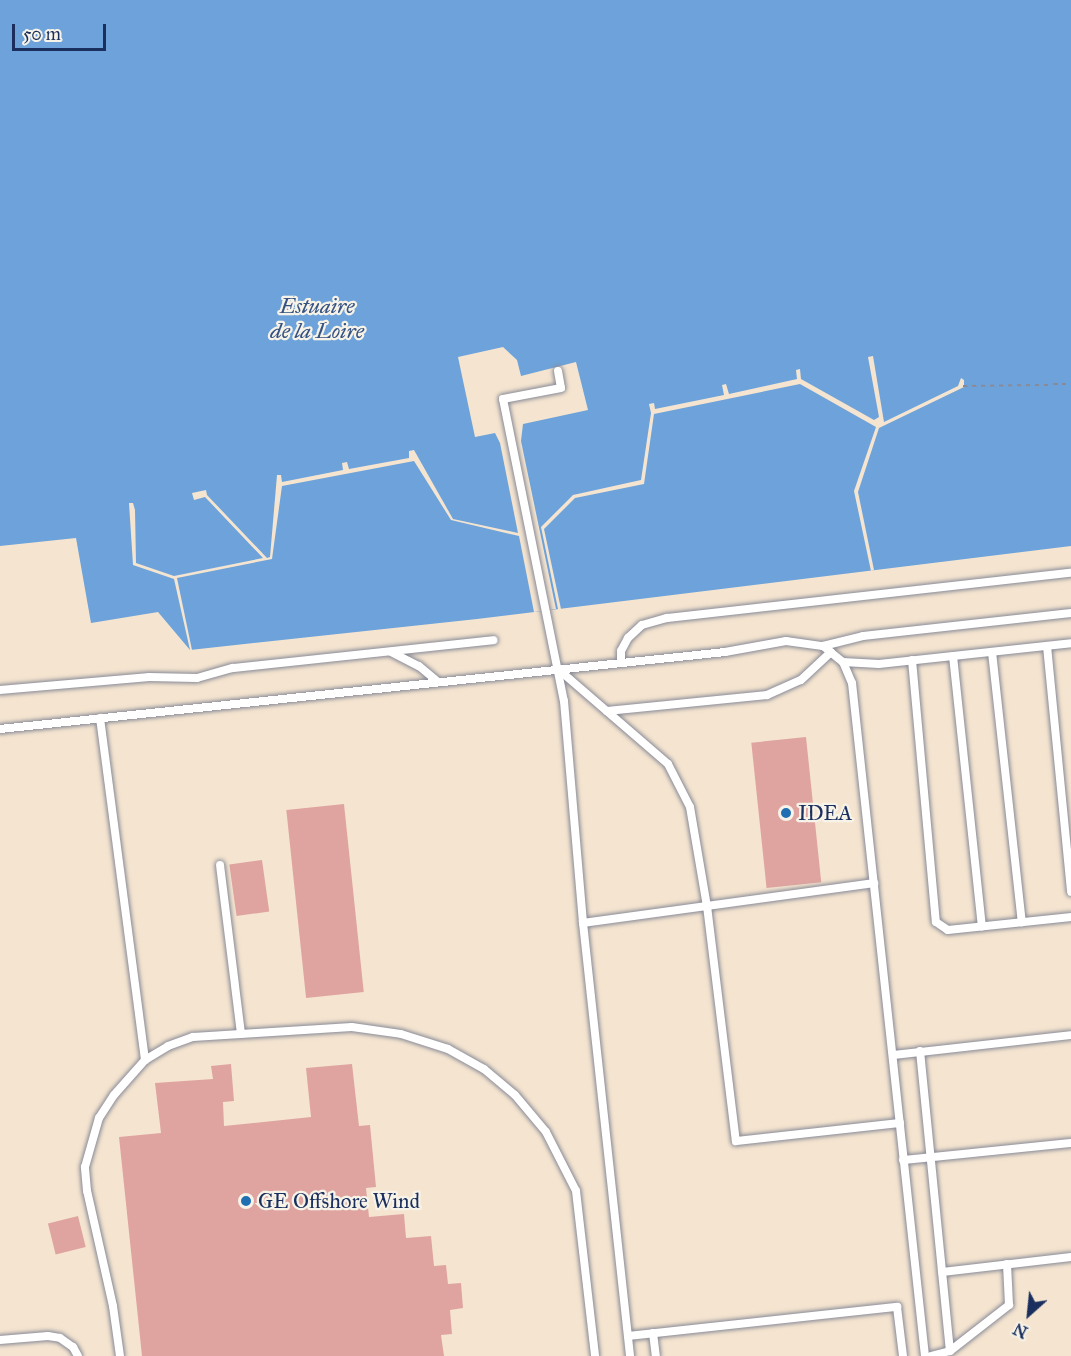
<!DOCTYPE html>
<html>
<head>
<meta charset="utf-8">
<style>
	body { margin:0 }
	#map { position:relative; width:1071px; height:1356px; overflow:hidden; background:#f5e5d0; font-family:"IM FELL Great Primer",serif }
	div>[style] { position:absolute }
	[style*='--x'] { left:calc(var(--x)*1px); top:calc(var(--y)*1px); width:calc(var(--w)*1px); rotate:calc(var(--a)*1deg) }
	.water>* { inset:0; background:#6da3da }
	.pier>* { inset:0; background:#f5e5d0 }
	.building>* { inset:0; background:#dfa4a0; transform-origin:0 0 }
	.path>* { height:2px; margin-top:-1px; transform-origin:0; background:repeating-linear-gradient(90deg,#888a97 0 4.5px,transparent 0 9px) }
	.roads { filter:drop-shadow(0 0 2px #888a97) drop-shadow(0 0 2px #888a97) }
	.lane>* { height:8px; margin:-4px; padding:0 4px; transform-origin:4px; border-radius:4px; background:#fff }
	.dots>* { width:16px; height:16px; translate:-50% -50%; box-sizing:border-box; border:3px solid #f7f3e8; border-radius:50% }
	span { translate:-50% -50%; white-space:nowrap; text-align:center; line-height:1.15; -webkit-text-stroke:4.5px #f7f3e8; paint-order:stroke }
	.poi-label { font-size:21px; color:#1b2f5e }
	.left { translate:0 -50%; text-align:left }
	.water-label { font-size:22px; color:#345283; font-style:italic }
	.north { position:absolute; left:999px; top:1284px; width:60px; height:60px; -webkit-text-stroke:4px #f7f3e8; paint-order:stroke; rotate:207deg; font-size:16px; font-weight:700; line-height:24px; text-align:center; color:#1b2f5e }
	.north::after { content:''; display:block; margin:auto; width:21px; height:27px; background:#1b2f5e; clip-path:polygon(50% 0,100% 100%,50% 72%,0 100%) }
	.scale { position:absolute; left:12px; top:24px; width:94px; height:27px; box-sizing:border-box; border:3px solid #1b2f5e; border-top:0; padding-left:8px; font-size:18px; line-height:21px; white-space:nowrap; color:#1b2f5e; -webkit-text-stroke:4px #f7f3e8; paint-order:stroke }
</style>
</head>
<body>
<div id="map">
	<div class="water">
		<div style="clip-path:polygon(0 0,1071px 0,1071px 546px,477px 619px,190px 650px,158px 612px,91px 623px,76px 538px,0 546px)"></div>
	</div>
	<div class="pier">
		<div style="clip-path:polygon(503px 347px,517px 360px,521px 376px,576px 362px,588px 410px,523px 424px,521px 441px,556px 609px,534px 612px,519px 536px,451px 520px,414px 461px,282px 486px,272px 559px,177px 578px,192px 650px,190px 650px,174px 579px,133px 565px,129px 503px,133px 503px,135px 510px,136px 563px,174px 576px,263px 558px,205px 497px,194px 500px,192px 493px,206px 490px,207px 495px,267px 558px,270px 557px,277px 475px,281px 475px,282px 482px,343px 470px,342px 463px,347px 462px,349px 469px,409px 458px,409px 451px,414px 450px,453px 519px,518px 533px,500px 443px,495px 433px,475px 437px,458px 357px)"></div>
		<div style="clip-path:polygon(873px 356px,884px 422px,958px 386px,961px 378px,964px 380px,964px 387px,879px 428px,858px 492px,874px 570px,871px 571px,854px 491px,876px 427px,800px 384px,654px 414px,644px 484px,575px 498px,544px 529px,561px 609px,558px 609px,541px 527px,573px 495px,641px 480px,651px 413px,649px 404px,654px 403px,655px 409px,724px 395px,722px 385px,726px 384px,729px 394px,797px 379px,796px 370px,800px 369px,801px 379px,874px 420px,879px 417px,868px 357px)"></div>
	</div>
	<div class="building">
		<div style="left:806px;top:737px;width:146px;height:55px;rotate:84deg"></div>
		<div style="left:344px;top:804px;width:189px;height:58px;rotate:84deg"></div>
		<div style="left:262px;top:860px;width:52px;height:33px;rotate:82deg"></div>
		<div style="clip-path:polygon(231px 1064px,234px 1101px,223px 1102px,224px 1126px,311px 1117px,306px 1068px,352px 1064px,359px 1126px,370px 1125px,376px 1187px,366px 1188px,369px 1217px,404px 1214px,406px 1238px,431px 1236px,434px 1266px,446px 1265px,448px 1284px,461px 1283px,463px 1308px,450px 1310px,452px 1334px,441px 1335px,444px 1356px,142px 1356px,119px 1137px,161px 1133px,155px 1083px,213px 1079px,211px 1066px)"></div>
		<div style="left:78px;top:1216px;width:32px;height:31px;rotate:76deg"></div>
	</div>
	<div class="path">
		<div style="--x:1053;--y:384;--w:18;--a:0"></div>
		<div style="--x:963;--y:386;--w:85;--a:-0.7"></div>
	</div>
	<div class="roads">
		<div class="lane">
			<div style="--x:558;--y:371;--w:17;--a:80"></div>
			<div style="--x:561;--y:388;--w:59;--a:169.3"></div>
			<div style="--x:503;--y:399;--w:308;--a:78.6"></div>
			<div style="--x:564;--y:701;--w:223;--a:85.1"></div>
			<div style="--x:583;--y:923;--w:436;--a:83.8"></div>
			<div style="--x:823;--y:646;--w:41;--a:-14"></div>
			<div style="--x:863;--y:636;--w:209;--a:-6.3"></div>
			<div style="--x:1047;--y:646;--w:247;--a:84.4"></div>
			<div style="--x:391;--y:652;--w:31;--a:27"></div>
			<div style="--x:419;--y:666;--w:23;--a:40"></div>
			<div style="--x:992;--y:652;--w:272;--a:83.7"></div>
			<div style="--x:953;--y:656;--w:272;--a:83.9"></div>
			<div style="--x:912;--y:660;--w:263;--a:84.8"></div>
			<div style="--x:936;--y:922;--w:14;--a:34"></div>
			<div style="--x:948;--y:930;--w:124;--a:-6"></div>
			<div style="--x:621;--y:662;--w:11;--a:-90"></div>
			<div style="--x:621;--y:651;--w:15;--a:-62"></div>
			<div style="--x:628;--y:638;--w:19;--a:-43"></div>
			<div style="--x:642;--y:625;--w:26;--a:-16"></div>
			<div style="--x:667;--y:618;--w:406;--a:-6.4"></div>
			<div style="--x:843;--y:662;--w:36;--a:3"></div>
			<div style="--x:879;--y:664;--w:193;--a:-6.2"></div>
			<div style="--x:558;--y:669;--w:145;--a:40.8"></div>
			<div style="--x:668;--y:764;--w:48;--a:62.9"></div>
			<div style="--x:690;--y:807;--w:100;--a:80.3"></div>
			<div style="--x:707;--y:906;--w:237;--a:83"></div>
			<div style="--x:736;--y:1141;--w:165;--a:-6.3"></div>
			<div style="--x:0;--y:690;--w:150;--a:-5"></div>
			<div style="--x:149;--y:677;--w:48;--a:1.2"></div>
			<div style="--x:197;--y:678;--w:37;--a:-16"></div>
			<div style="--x:233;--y:668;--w:262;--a:-6.1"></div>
			<div style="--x:607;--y:711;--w:161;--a:-5.7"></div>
			<div style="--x:767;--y:695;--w:37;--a:-24"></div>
			<div style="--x:801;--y:680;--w:41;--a:-43"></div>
			<div style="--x:100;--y:718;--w:345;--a:82.5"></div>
			<div style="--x:0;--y:729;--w:729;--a:-6.06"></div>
			<div style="--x:725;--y:652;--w:62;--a:-10.2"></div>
			<div style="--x:786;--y:641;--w:37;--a:8"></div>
			<div style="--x:823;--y:646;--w:26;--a:39"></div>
			<div style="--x:843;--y:662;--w:23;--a:67"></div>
			<div style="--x:852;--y:683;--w:677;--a:83.81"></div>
			<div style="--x:220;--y:865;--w:170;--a:82.9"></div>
			<div style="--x:583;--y:923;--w:294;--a:-7.8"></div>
			<div style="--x:920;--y:1051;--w:301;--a:84.3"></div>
			<div style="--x:950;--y:1351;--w:20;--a:165"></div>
			<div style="--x:893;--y:1055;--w:179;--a:-6.4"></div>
			<div style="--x:903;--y:1160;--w:169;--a:-5.8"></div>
			<div style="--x:942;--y:1272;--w:130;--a:-6.6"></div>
			<div style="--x:653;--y:1333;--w:23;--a:83"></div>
			<div style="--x:628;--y:1336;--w:271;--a:-6.2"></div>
			<div style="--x:897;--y:1307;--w:49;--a:83"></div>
			<div style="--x:0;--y:1340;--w:48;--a:-4.8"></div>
			<div style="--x:48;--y:1336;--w:12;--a:9"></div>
			<div style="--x:60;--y:1338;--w:16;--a:35"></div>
			<div style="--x:73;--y:1347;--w:10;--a:61"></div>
			<div style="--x:950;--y:1351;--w:75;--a:-37.9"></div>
			<div style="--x:1009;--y:1305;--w:41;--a:-92.8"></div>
			<div style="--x:120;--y:1356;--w:50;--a:-98"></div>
			<div style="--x:113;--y:1306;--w:118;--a:-102.7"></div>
			<div style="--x:87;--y:1191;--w:24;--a:-95"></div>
			<div style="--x:85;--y:1167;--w:51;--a:-74.1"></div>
			<div style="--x:99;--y:1118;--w:27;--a:-57"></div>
			<div style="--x:114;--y:1095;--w:47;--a:-48.5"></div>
			<div style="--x:145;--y:1060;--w:27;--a:-31"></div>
			<div style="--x:168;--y:1046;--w:27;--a:-20"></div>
			<div style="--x:193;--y:1037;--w:159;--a:-3.6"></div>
			<div style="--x:352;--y:1027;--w:49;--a:8.1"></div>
			<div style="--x:401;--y:1034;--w:49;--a:17.7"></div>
			<div style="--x:448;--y:1049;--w:41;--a:29.1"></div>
			<div style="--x:484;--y:1069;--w:40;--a:40"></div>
			<div style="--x:515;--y:1095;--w:48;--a:50"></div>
			<div style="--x:546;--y:1132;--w:66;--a:63"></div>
			<div style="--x:576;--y:1191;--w:166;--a:83.4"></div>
		</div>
	</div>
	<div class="dots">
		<div style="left:786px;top:813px;background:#1f6fb2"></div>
		<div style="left:246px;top:1201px;background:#1f6fb2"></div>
	</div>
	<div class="poi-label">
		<span class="left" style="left:798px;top:813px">IDEA</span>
		<span class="left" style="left:258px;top:1201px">GE Offshore Wind</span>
	</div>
	<div class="water-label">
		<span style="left:317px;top:318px">Estuaire<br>de la Loire</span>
	</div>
	<div class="north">N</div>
	<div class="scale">50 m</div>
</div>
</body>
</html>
